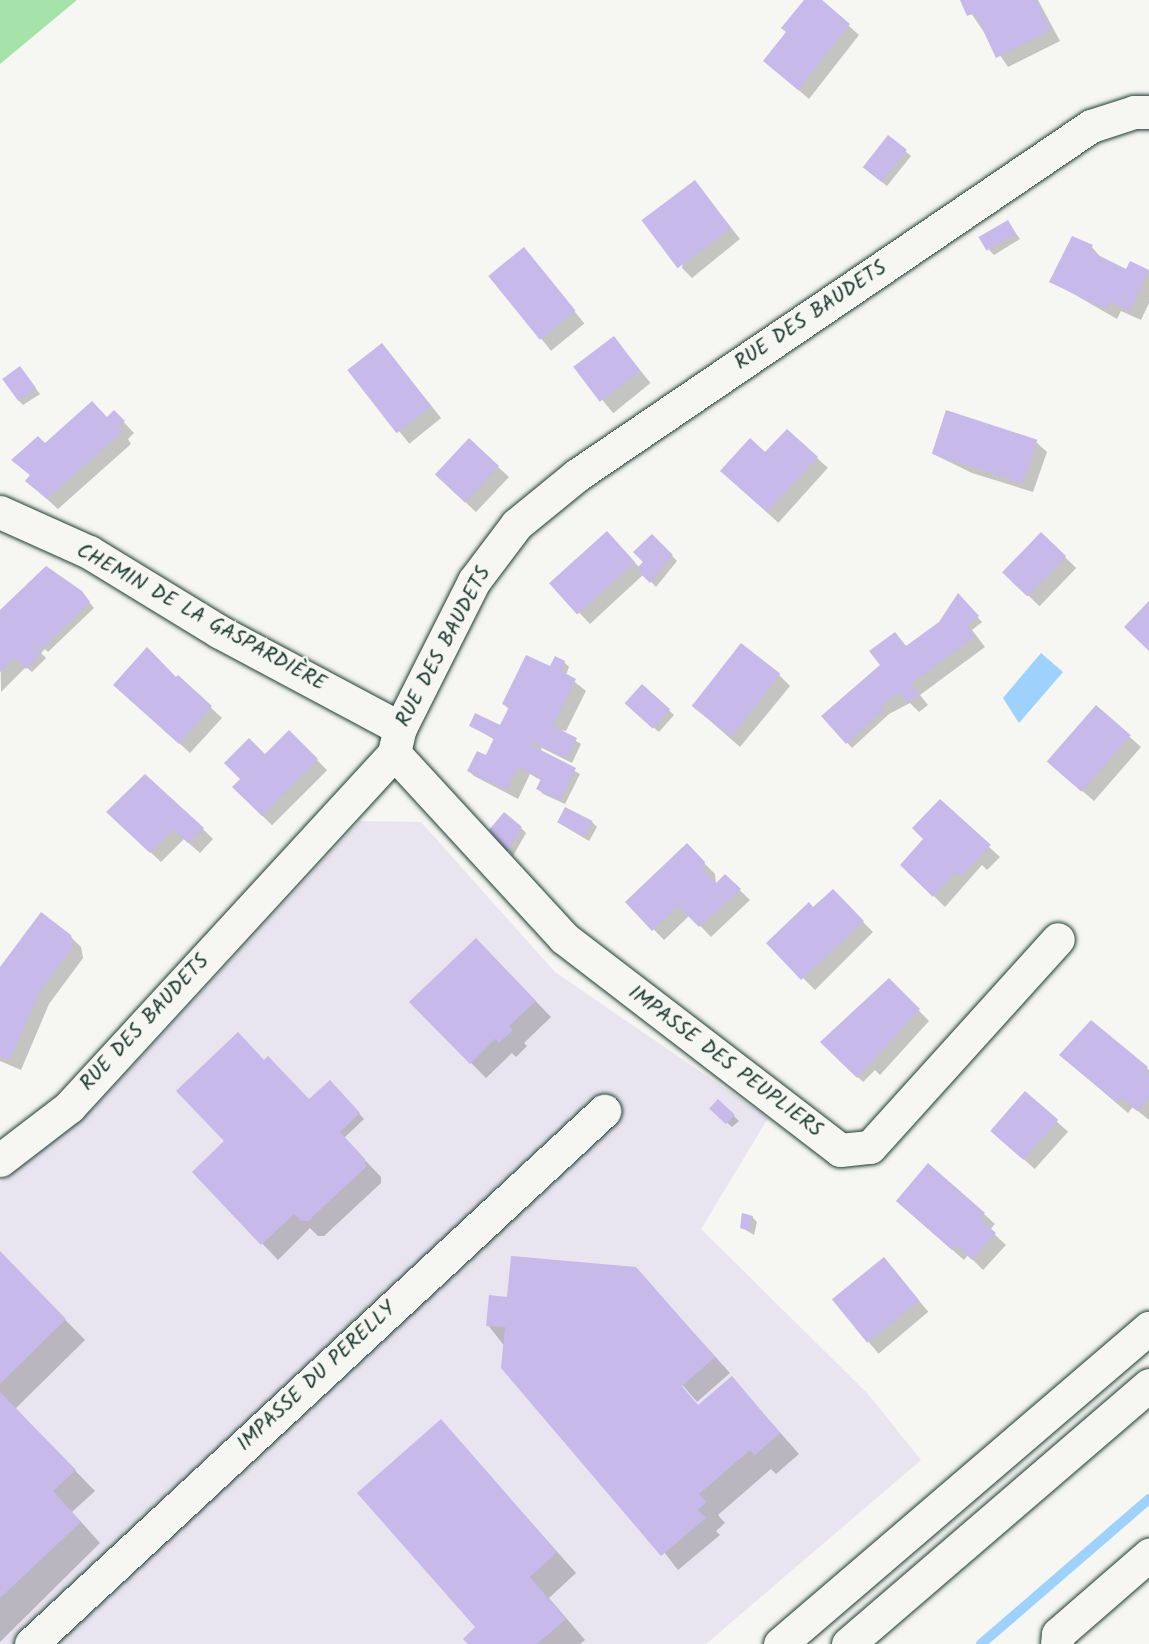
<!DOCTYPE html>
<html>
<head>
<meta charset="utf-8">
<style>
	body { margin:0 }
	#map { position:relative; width:1149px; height:1644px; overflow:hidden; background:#f6f6f2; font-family:Kalam,sans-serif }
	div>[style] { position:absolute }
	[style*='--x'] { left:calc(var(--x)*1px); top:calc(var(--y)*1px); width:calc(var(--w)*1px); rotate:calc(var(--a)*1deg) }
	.built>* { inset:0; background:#e8e4f0 }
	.green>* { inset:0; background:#a5e3aa }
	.water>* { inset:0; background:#9ed2fc }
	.shadow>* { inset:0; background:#0003; transform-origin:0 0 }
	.stream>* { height:10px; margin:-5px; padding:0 5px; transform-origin:5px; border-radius:5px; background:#9ed2fc }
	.building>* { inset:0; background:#c7b9ea; transform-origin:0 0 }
	.roads { filter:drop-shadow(0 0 2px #1f3d34) drop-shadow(0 0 2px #1f3d34) }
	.street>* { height:33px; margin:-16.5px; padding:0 16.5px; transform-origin:16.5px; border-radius:16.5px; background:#f6f6f2 }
	.primary>* { height:33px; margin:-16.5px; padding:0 16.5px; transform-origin:16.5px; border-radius:16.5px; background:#f6f6f2 }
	span { translate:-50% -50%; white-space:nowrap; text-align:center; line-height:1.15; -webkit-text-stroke:4.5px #f6f6f2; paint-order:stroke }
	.street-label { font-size:21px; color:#1f3d34 }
</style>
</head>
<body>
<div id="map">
	<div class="built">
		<div style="clip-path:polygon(360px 821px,421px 822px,555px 972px,768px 1118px,701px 1229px,868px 1394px,921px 1460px,706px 1644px,0 1644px,0 1183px,94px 1108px)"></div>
	</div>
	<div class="green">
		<div style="clip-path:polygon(0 0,77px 0,0 64px)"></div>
	</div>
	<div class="water">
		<div style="clip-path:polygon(1041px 653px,1063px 672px,1019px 723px,1003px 698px)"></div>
	</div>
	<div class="shadow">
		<div style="clip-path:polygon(806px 0,820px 0,859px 35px,809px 99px,765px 61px,788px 32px)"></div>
		<div style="clip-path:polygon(962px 0,1038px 0,1060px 41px,1008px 67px)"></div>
		<div style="clip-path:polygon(889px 137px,911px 156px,887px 186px,869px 172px)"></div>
		<div style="clip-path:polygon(695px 182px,740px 239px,692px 278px,682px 268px)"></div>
		<div style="clip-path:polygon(1008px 222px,1020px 239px,994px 255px,989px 250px)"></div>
		<div style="clip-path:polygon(1073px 238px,1092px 247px,1102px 259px,1126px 271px,1131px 263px,1149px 271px,1149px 303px,1141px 320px,1121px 311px,1117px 319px,1051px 281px)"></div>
		<div style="left:524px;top:249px;width:96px;height:43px;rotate:51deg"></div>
		<div style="left:614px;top:338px;width:58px;height:48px;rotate:51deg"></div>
		<div style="left:382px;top:345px;width:94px;height:41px;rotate:51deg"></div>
		<div style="clip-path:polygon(24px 373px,40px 394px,23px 405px,18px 400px)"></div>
		<div style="clip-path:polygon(114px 412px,134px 433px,128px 439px,131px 444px,58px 509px,27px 481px,31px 476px,13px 460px,108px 419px)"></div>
		<div style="left:787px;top:431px;width:55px;height:74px;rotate:42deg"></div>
		<div style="clip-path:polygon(1036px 442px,1047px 452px,1033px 492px,972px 473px,933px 454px)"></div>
		<div style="clip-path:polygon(498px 467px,509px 477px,476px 512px,447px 485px)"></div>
		<div style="left:1041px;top:534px;width:49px;height:53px;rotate:44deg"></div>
		<div style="clip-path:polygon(652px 536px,677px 561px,656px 587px,644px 574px,590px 624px,552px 584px,617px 544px,640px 568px,646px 562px)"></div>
		<div style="clip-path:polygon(81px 592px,94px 608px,48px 652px,45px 649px,41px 653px,46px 658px,32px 672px,26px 667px,1px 692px,0 612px)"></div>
		<div style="clip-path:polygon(958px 596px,982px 622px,972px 630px,985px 647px,920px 695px,928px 705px,919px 712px,910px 703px,889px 714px,852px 748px,823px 716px,882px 665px,895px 634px,907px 647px,939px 624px)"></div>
		<div style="clip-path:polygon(564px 662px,569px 667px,566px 675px,586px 691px,566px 731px,558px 730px,581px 744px,572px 763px,542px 748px,540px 752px,580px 774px,565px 804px,543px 794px,538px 789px,542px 781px,530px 774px,518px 799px,474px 776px,469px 771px,486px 757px,495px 740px,471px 726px,500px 728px,509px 709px,503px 704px,557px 671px)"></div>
		<div style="clip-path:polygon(779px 675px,790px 686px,740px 747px,692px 705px)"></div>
		<div style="clip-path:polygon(178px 677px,222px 718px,190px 753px,126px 695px)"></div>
		<div style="clip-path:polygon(642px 686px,674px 715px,659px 732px,632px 709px)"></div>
		<div style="clip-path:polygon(1096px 707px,1141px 747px,1094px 801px,1057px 769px)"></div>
		<div style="left:289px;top:732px;width:54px;height:78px;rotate:45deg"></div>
		<div style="clip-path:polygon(118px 822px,203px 829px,213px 839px,200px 853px,184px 839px,161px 862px)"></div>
		<div style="clip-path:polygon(557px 822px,592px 822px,597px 827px,589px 841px)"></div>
		<div style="clip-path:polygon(521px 828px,526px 833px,513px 856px,491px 830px)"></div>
		<div style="clip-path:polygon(686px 845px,715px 874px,716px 885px,725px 876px,750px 900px,711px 937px,690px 915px,664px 940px,627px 902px)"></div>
		<div style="clip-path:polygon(989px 847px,1000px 857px,987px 870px,982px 865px,945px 907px,902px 865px)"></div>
		<div style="left:832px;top:891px;width:58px;height:82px;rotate:45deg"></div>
		<div style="clip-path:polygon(70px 936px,81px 947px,83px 958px,49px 1004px,21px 1070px,0 1061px,0 970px)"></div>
		<div style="clip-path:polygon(492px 956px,551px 1017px,524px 1043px,527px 1046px,516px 1057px,512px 1053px,486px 1078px,411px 1002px)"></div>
		<div style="clip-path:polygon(889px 980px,929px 1021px,880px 1075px,875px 1070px,863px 1082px,822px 1042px)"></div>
		<div style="clip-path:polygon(1091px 1022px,1149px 1070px,1149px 1120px,1133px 1107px,1128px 1113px,1072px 1065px)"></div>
		<div style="clip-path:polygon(264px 1061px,309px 1101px,330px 1082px,364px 1119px,344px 1138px,381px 1177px,381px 1183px,324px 1236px,318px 1236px,310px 1228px,278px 1260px,194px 1172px,226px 1141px)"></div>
		<div style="left:1025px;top:1093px;width:58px;height:50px;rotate:42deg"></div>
		<div style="clip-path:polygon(718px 1101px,739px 1121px,732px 1127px,712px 1109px)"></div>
		<div style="clip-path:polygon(909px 1212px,984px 1214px,995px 1224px,990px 1230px,1006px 1245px,983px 1270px,968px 1255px,964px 1260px)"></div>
		<div style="clip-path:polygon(752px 1217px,757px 1222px,754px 1235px,741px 1227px)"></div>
		<div style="clip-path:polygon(0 1253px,85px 1340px,15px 1409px,95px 1491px,72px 1512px,100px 1543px,0 1642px)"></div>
		<div style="left:884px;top:1259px;width:69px;height:65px;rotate:50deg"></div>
		<div style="clip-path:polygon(636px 1269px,730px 1373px,697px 1402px,593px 1281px,702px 1411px,732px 1378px,799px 1454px,776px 1474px,771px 1469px,718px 1515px,725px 1523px,716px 1531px,720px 1535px,678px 1570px,488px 1325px,509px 1298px)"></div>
		<div style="clip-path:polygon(441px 1421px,576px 1573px,549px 1598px,585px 1640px,580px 1644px,470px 1644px,480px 1635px)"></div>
	</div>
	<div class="stream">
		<div style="--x:981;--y:1644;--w:222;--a:-40.8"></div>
	</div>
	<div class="building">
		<div style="clip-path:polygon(804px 0,822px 0,850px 24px,798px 90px,763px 61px,786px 32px,781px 28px)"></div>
		<div style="clip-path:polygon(960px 0,1036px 0,1051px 30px,996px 58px,975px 13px,967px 16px)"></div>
		<div style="left:888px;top:135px;width:24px;height:41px;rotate:38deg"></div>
		<div style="left:695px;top:180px;width:60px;height:67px;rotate:53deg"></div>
		<div style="left:1008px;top:220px;width:16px;height:34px;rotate:60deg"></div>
		<div style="clip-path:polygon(1072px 236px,1093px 245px,1090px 251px,1126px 269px,1130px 261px,1149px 270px,1130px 311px,1110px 302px,1106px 309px,1049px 282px)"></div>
		<div style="left:524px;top:247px;width:82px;height:46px;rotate:51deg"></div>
		<div style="left:614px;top:336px;width:44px;height:51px;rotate:53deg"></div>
		<div style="left:382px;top:343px;width:80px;height:44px;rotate:52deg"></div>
		<div style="left:20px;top:366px;width:27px;height:22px;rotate:54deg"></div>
		<div style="clip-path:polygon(92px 401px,107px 417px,114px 410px,125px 421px,118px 428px,122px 432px,47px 499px,25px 481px,30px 475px,11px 460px,38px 436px,45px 443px)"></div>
		<div style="left:946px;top:410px;width:96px;height:46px;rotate:18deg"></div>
		<div style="clip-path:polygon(787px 429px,818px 457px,767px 512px,720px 471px,750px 438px,765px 452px)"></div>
		<div style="left:469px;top:438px;width:41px;height:50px;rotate:43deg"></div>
		<div style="left:607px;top:531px;width:42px;height:78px;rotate:48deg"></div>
		<div style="left:1041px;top:532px;width:35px;height:56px;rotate:44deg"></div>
		<div style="clip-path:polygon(652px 534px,673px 555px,650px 583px,636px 569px,643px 562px,633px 552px)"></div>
		<div style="clip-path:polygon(46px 566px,82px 591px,90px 602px,43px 648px,30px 641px,42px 652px,26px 669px,15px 657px,0 672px,0 610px)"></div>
		<div style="clip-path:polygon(958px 593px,979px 616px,967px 625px,975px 636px,911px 684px,919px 694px,907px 703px,899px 692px,881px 706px,884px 710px,846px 744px,821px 716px,880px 665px,869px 651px,895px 632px,906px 646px,939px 622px)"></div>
		<div style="clip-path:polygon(1149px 601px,1149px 651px,1124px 627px)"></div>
		<div style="left:741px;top:643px;width:50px;height:80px;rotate:38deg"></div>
		<div style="clip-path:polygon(147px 647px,176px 677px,178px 675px,212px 706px,179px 744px,113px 685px)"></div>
		<div style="clip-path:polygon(526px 655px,550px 666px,555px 656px,565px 661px,561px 671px,576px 679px,553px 726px,577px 738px,567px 759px,530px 741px,529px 744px,576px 768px,560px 800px,536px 789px,541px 779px,518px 767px,507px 790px,467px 771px,477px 751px,486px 755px,494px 738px,469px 726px,475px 713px,500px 725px,509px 707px,502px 704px)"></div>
		<div style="left:642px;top:684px;width:38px;height:26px;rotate:42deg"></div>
		<div style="left:1096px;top:705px;width:46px;height:75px;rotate:41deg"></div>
		<div style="clip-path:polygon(289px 730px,318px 759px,262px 816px,232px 787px,240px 779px,224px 763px,249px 738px,265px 754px)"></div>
		<div style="clip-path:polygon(145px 774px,204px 828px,188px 843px,173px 829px,150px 853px,106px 812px)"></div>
		<div style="clip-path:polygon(940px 799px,991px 845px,961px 876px,956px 872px,933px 897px,900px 865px,923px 839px,912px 828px)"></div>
		<div style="left:565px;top:807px;width:31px;height:17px;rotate:27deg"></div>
		<div style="clip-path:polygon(504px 812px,522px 827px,507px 852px,489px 830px)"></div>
		<div style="clip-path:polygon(687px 843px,705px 862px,703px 870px,716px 883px,725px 874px,741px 889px,699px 927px,678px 906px,652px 931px,625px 902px)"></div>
		<div style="clip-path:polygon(833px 889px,864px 921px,801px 980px,766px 943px,809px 902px,813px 907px)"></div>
		<div style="clip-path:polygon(41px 912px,71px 935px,73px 947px,39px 993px,10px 1060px,0 1056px,0 967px)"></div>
		<div style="clip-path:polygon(476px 938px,536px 1001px,509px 1026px,513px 1030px,499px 1043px,495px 1039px,470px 1064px,409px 1002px)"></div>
		<div style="clip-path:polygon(889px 978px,920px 1009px,857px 1078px,820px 1042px)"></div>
		<div style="clip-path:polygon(1091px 1020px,1148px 1067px,1144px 1072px,1149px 1076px,1149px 1097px,1137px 1111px,1121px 1098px,1117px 1103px,1059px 1055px)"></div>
		<div style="clip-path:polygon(238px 1032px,264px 1060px,268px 1056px,309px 1099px,330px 1080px,360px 1113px,340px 1132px,365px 1159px,366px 1167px,308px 1221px,301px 1221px,294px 1214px,261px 1245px,192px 1172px,224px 1141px,176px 1091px)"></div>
		<div style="left:1025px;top:1091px;width:44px;height:53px;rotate:41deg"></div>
		<div style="left:718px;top:1099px;width:23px;height:13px;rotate:43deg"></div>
		<div style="clip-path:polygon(928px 1163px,985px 1213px,980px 1219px,996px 1233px,972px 1260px,957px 1246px,952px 1250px,896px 1201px)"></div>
		<div style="clip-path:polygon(742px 1213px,753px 1216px,749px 1231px,740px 1228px)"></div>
		<div style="clip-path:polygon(0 1251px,66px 1319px,0 1384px)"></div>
		<div style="clip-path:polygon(511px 1256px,636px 1267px,715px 1357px,682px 1386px,698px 1405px,732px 1376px,780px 1433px,755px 1455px,750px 1450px,699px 1494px,706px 1502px,698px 1510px,706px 1518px,661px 1556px,501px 1368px,505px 1327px,486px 1326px,489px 1295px,507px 1297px)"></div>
		<div style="left:884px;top:1257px;width:56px;height:67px;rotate:51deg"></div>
		<div style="clip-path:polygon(0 1392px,76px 1470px,53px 1491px,81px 1522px,0 1598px)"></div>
		<div style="clip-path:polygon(441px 1419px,557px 1552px,530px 1577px,566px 1619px,537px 1644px,468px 1644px,463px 1639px,475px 1627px,357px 1493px)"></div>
	</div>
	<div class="roads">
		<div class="street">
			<div style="--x:0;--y:512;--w:98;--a:24.2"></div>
			<div style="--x:89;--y:552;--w:153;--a:31.4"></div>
			<div style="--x:220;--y:632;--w:204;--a:28.1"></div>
			<div style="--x:394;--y:753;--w:251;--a:47.4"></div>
			<div style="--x:564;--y:938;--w:348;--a:37.5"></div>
			<div style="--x:840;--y:1150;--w:30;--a:-6"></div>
			<div style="--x:870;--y:1147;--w:280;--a:-47.9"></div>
			<div style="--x:0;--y:1160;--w:87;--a:-37.5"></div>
			<div style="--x:69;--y:1107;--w:481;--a:-47.4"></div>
			<div style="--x:394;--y:753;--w:26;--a:-77"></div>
			<div style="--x:400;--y:728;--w:165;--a:-63.3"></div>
			<div style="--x:474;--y:581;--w:71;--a:-53"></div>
			<div style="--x:517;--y:524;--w:77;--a:-39.2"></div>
			<div style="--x:577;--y:475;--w:621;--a:-34.18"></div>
			<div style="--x:1091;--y:126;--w:45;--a:-18"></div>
			<div style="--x:1134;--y:112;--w:15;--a:0"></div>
			<div style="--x:31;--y:1644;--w:783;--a:-42.93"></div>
			<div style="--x:1057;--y:1644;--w:10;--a:-84"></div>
			<div style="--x:1058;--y:1634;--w:121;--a:-41"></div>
		</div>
		<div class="primary">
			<div style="--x:780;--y:1644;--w:486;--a:-40.6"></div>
			<div style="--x:848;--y:1644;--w:397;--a:-40.7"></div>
		</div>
	</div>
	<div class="street-label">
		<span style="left:811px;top:316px;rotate:-34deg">RUE DES BAUDETS</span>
		<span style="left:201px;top:618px;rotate:29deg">CHEMIN DE LA GASPARDIÈRE</span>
		<span style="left:444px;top:647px;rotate:-62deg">RUE DES BAUDETS</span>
		<span style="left:145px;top:1023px;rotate:-47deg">RUE DES BAUDETS</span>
		<span style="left:725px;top:1062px;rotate:37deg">IMPASSE DES PEUPLIERS</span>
		<span style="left:317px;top:1377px;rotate:-43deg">IMPASSE DU PERELLY</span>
	</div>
</div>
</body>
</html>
